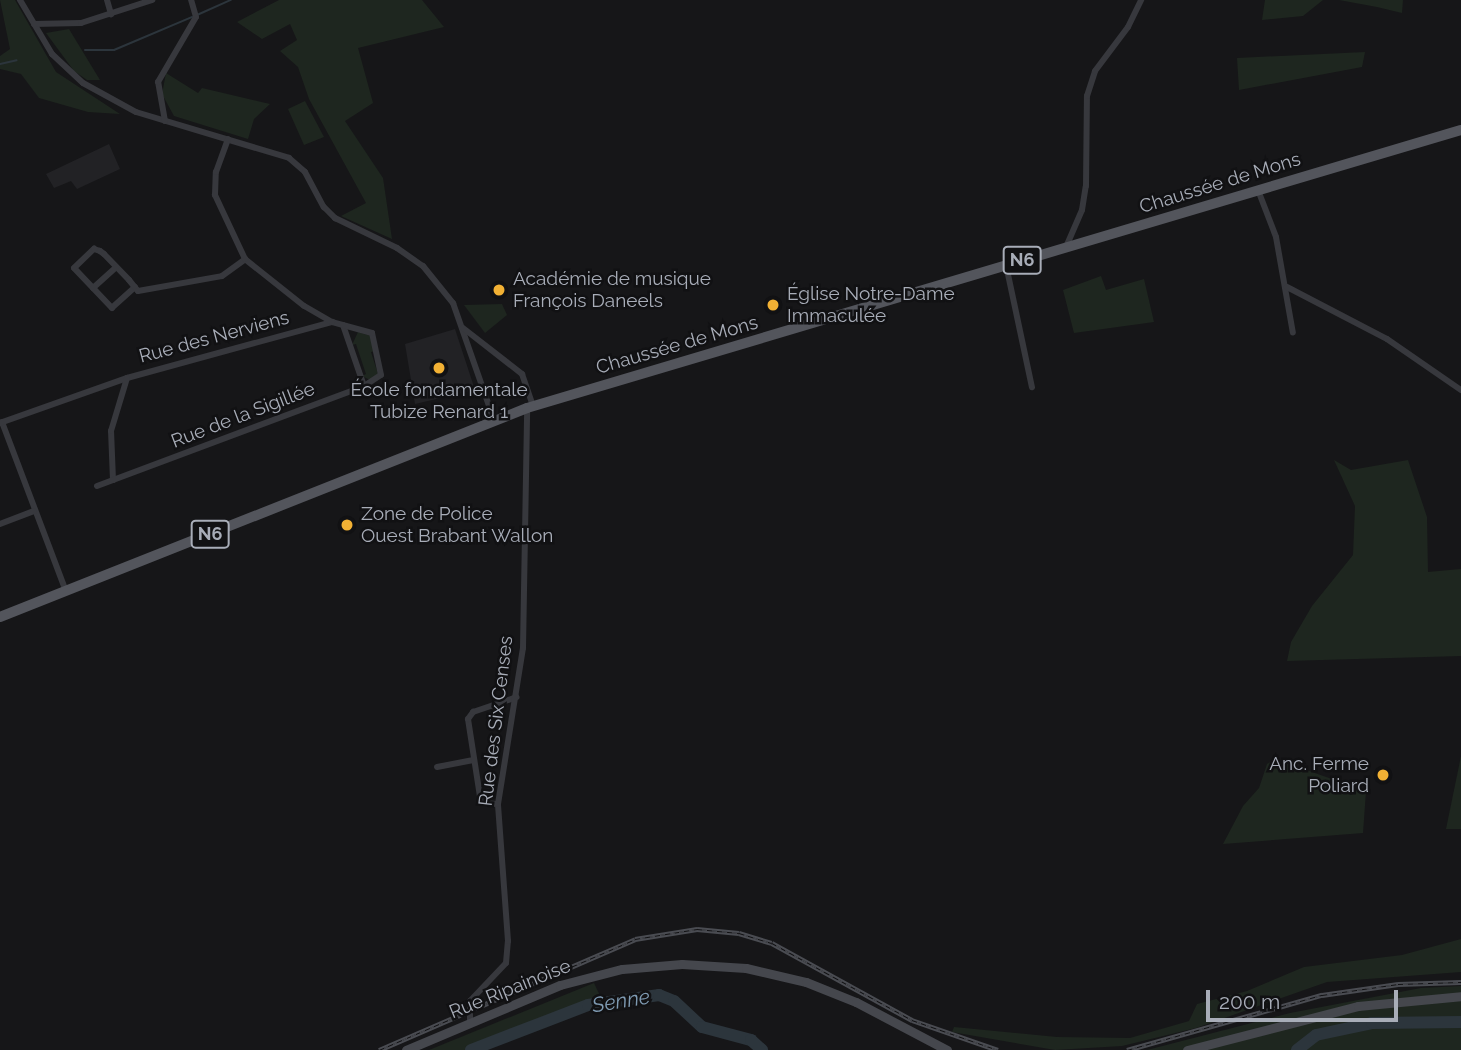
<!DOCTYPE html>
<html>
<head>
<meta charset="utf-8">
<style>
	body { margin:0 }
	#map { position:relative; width:1461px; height:1050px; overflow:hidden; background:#161618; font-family:Raleway,sans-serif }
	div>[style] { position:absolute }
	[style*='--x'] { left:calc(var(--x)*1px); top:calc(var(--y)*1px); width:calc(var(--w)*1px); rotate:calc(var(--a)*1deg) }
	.built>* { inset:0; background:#222225 }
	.green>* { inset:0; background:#1e261f }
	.stream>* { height:2px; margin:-1px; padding:0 1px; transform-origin:1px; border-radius:1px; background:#2c353c }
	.river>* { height:12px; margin:-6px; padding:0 6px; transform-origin:6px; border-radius:6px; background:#2c353c }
	.street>* { height:6px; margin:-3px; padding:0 3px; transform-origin:3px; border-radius:3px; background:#37383d }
	.secondary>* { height:9px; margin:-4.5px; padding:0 4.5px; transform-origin:4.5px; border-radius:4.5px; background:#45474d }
	.primary>* { height:10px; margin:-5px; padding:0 5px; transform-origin:5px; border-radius:5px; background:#53555c }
	.rail>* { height:4.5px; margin-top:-2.25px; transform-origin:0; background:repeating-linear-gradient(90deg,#111113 0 5px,#4a4c52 0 10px); box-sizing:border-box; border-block:2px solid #4a4c52 }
	.dots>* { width:19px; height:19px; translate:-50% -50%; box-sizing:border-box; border:4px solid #111113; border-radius:50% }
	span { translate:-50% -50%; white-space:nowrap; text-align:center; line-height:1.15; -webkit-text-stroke:5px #111113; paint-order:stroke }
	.shield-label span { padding:2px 5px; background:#111113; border:2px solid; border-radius:5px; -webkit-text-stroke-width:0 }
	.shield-label { font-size:18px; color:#a8adb8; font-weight:700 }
	.street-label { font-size:19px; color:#a8adb8 }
	.poi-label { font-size:19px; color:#a8adb8 }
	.left { translate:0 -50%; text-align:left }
	.right { translate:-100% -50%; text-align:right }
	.water-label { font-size:21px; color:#7f9bb3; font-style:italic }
	.scale { position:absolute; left:1206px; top:990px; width:192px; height:32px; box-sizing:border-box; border:4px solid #a8adb8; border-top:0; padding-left:9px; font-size:21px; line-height:24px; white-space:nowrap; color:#a8adb8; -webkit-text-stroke:5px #111113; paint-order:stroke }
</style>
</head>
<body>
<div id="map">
	<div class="built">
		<div style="clip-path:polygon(109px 144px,120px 169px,77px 189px,71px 181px,54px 188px,46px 174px)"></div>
		<div style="clip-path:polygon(455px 329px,475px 390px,415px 404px,405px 344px)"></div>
	</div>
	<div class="green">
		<div style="clip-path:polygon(0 0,15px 0,56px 72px,120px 114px,88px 112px,39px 98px,21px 74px,0 69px,0 56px,10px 49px)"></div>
		<div style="clip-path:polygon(279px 0,422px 0,444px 27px,358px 48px,373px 103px,345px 121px,383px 178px,392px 239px,341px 216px,366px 203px,309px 99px,298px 67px,280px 51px,297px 40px,290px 24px,262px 39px,237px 22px)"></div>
		<div style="clip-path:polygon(1265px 0,1323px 0,1303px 16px,1262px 20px)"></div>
		<div style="clip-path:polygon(1339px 0,1403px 0,1402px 13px,1377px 7px)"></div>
		<div style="clip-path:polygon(69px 29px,100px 80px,87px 80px,74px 71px,46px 33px)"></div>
		<div style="clip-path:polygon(1365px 52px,1362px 67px,1239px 90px,1237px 58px)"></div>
		<div style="clip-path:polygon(166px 73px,198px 93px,202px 88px,270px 104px,254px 119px,248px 139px,174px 116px,162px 94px)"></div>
		<div style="clip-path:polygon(305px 101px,324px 137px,304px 145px,288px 109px)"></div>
		<div style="clip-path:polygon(1101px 276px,1106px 290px,1144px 279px,1154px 322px,1074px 333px,1063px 290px)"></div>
		<div style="clip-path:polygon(502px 304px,507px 315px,485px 333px,464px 305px)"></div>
		<div style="clip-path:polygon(358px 332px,371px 336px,376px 351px,371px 352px,378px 374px,370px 380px,362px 376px,366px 374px,356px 344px,352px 345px)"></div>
		<div style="clip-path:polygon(1334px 460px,1351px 470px,1408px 460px,1427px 517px,1428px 572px,1461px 569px,1461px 656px,1287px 661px,1291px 642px,1312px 606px,1353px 555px,1355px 506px)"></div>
		<div style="clip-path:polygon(1461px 756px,1461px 829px,1446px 829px)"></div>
		<div style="clip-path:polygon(1275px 759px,1366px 791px,1363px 833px,1223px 844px,1243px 806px,1259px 788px,1267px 764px)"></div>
		<div style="clip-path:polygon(1461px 939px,1461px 972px,1327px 982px,1196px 1028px,1122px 1046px,1055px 1050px,952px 1032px,954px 1027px,1057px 1037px,1130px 1038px,1189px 1021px,1197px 1004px,1247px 991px,1304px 967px,1402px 955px)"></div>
		<div style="clip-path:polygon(594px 983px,603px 1002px,465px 1050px,429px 1050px)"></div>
		<div style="clip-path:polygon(1461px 986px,1461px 1050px,1147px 1050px,1290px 1013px,1421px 988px)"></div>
	</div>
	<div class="stream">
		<div style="--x:197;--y:15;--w:37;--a:-24"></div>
		<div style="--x:85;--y:50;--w:29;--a:0"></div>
		<div style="--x:114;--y:50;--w:85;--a:-22.9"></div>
		<div style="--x:0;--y:64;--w:17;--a:-13"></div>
	</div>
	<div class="river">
		<div style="--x:471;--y:1050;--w:125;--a:-21"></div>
		<div style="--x:588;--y:1005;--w:72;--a:-8"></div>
		<div style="--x:659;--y:995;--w:16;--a:22"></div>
		<div style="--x:674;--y:1001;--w:38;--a:43"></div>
		<div style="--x:702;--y:1027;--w:51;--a:14.9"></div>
		<div style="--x:751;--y:1040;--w:15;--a:42"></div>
		<div style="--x:1297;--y:1050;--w:24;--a:-38"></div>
		<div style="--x:1316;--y:1035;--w:57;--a:-12.1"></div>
		<div style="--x:1372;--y:1023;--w:89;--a:-0.6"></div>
	</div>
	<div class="street">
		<div style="--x:20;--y:0;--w:63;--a:59.3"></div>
		<div style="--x:52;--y:54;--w:42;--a:43.1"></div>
		<div style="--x:83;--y:83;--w:60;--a:28.7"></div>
		<div style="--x:136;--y:112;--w:160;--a:16.7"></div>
		<div style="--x:289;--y:158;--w:21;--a:41"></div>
		<div style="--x:305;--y:172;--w:40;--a:62"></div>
		<div style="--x:324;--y:207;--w:16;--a:45"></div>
		<div style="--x:335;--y:218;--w:69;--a:25.8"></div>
		<div style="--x:397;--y:248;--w:32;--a:35"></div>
		<div style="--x:423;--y:266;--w:48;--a:51"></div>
		<div style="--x:453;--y:303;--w:124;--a:70.7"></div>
		<div style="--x:107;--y:0;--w:15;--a:74"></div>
		<div style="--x:34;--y:24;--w:47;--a:-1.2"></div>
		<div style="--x:81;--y:23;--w:75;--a:-17.9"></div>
		<div style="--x:165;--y:121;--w:40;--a:-100"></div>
		<div style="--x:158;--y:82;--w:75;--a:-59.7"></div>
		<div style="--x:196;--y:17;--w:18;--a:-106"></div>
		<div style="--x:1258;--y:190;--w:50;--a:69"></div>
		<div style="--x:1276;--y:237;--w:97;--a:80"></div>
		<div style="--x:1066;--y:247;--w:40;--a:-66.6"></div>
		<div style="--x:1082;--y:210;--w:24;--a:-81"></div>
		<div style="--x:1086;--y:186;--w:90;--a:-89.4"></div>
		<div style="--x:1087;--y:96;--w:26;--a:-72"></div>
		<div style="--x:1095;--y:71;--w:55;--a:-53.1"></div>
		<div style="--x:1128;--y:27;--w:30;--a:-64"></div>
		<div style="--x:1006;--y:265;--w:125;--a:78"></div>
		<div style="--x:135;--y:287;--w:31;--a:138"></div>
		<div style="--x:112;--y:308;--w:55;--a:-133.5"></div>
		<div style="--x:74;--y:268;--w:28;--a:-44"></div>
		<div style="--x:94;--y:249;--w:6;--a:18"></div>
		<div style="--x:100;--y:251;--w:5;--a:37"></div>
		<div style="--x:104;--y:254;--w:36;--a:46"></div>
		<div style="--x:129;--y:280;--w:14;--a:51"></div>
		<div style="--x:138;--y:291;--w:85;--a:-10.1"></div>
		<div style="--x:222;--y:276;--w:29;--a:-36"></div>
		<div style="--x:1287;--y:287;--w:113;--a:27.5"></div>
		<div style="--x:1387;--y:339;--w:90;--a:34.6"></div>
		<div style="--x:93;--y:288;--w:31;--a:-42"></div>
		<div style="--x:343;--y:325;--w:65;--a:71"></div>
		<div style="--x:463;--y:328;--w:75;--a:37.9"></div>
		<div style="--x:522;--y:374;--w:34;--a:71"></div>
		<div style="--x:2;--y:422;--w:181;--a:69.3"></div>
		<div style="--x:0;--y:423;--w:135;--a:-19.5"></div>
		<div style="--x:127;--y:378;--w:213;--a:-15.3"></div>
		<div style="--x:113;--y:480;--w:49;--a:-92.3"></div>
		<div style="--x:111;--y:431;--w:55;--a:-73.2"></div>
		<div style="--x:97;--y:486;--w:285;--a:-20.5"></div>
		<div style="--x:364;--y:386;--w:20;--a:-33"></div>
		<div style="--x:381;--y:375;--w:43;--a:-102.1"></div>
		<div style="--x:372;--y:333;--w:41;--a:-164.6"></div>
		<div style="--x:332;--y:322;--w:32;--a:-150"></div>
		<div style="--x:304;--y:306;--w:75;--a:-141.5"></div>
		<div style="--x:245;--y:259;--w:71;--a:-115.1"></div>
		<div style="--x:215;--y:195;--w:23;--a:-88"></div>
		<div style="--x:216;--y:172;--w:35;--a:-70"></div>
		<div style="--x:0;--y:524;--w:36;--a:-21"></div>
		<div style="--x:437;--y:767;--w:37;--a:-11"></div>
		<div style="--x:498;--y:804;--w:17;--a:-177"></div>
		<div style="--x:481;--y:803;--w:85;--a:-98.8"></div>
		<div style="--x:468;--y:719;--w:9;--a:-54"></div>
		<div style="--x:473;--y:712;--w:46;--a:-18.8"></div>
		<div style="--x:470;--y:1023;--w:22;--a:-90"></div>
		<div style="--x:470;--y:1001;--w:52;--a:-46.5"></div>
		<div style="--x:506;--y:963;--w:22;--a:-85"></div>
		<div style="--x:508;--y:941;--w:137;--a:-94.2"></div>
		<div style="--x:498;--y:804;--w:158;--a:-80.9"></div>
		<div style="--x:523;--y:648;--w:240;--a:-89"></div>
	</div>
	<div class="secondary">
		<div style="--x:406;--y:1050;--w:167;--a:-22.9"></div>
		<div style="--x:560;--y:985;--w:64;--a:-14.5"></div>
		<div style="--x:622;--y:969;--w:60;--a:-4.8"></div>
		<div style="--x:682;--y:964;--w:64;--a:3.6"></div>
		<div style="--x:746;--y:968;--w:62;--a:13.1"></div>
		<div style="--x:806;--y:982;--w:54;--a:21.8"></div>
		<div style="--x:856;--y:1002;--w:103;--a:27.8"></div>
		<div style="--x:1187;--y:1050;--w:177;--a:-14.4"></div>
		<div style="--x:1358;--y:1006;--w:103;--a:-5.5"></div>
	</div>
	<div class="primary">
		<div style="--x:0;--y:617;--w:567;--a:-21.63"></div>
		<div style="--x:527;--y:408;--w:974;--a:-16.58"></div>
	</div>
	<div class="rail">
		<div style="--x:379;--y:1050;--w:279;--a:-23.4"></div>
		<div style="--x:635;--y:939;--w:63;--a:-9.2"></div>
		<div style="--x:697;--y:929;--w:42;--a:5.4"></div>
		<div style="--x:739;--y:933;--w:34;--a:17"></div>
		<div style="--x:772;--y:943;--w:160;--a:28.8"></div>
		<div style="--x:912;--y:1020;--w:91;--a:19.2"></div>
		<div style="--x:1127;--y:1050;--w:203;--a:-15.8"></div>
		<div style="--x:1322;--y:995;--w:77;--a:-8.2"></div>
		<div style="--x:1398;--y:984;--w:63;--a:-1.8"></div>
	</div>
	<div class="dots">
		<div style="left:499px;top:290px;background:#f2b134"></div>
		<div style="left:773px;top:305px;background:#f2b134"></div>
		<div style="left:439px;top:368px;background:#f2b134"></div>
		<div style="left:347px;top:525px;background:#f2b134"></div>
		<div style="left:1383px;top:775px;background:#f2b134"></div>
	</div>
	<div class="shield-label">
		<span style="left:1022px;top:260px">N6</span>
		<span style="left:210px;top:534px">N6</span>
	</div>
	<div class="street-label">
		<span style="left:1220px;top:183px;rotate:-17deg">Chaussée de Mons</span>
		<span style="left:214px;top:337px;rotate:-15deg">Rue des Nerviens</span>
		<span style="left:677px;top:345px;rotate:-16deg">Chaussée de Mons</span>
		<span style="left:243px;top:415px;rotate:-21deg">Rue de la Sigillée</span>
		<span style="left:496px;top:721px;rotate:-83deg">Rue des Six Censes</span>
		<span style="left:510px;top:989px;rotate:-22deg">Rue Ripainoise</span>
	</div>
	<div class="poi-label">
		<span class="left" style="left:513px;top:290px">Académie de musique<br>François Daneels</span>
		<span class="left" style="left:787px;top:305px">Église Notre-Dame<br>Immaculée</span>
		<span style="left:439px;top:401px">École fondamentale<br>Tubize Renard 1</span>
		<span class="left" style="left:361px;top:525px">Zone de Police<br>Ouest Brabant Wallon</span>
		<span class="right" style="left:1369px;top:775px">Anc. Ferme<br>Poliard</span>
	</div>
	<div class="water-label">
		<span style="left:621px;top:1001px;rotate:-9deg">Senne</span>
	</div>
	<div class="scale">200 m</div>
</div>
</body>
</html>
